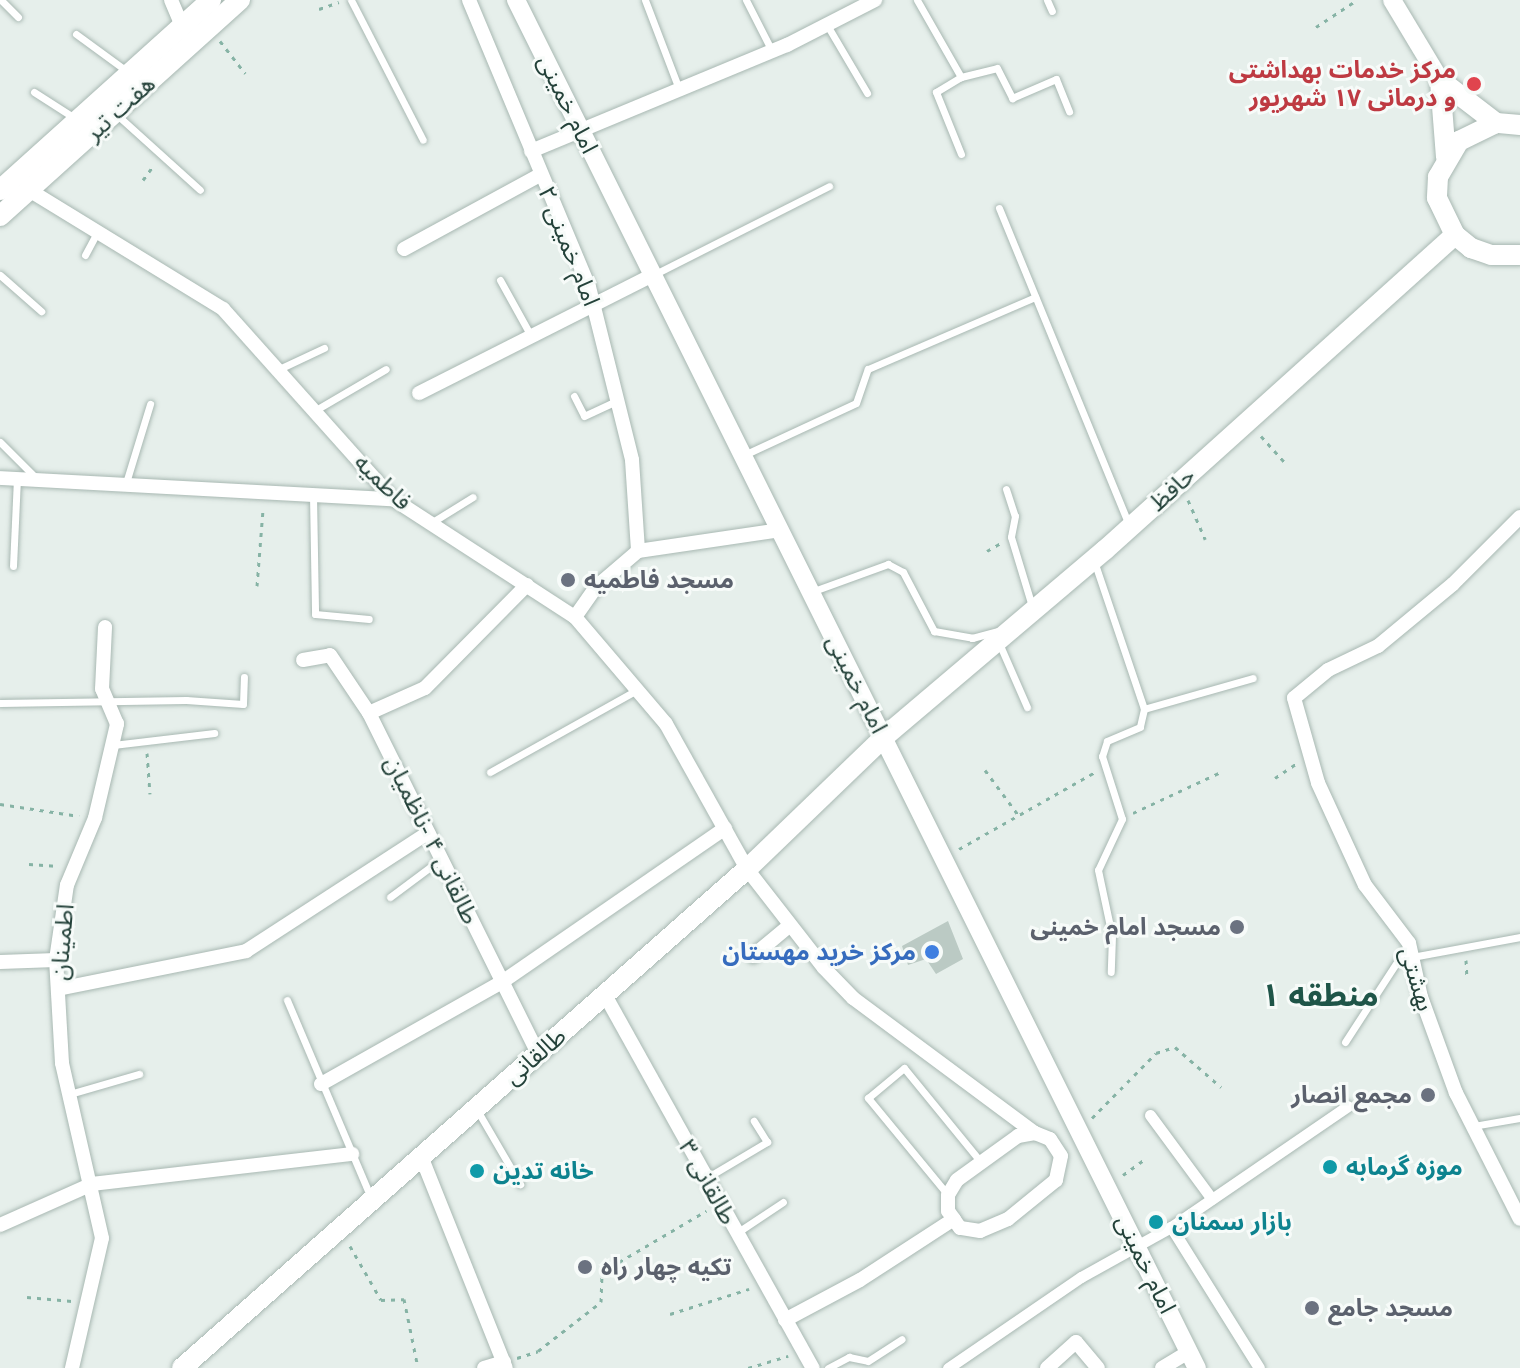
<!DOCTYPE html>
<html>
<head>
<meta charset="utf-8">
<style>
	body { margin:0 }
	#map { position:relative; width:1520px; height:1368px; overflow:hidden; background:#e6efeb; font-family:Arial,"Noto Sans Arabic",sans-serif }
	div>[style] { position:absolute }
	[style*='--x'] { left:calc(var(--x)*1px); top:calc(var(--y)*1px); width:calc(var(--w)*1px); rotate:calc(var(--a)*1deg) }
	.building>* { inset:0; background:#bbcac4 }
	.path>* { height:3px; margin-top:-1.5px; transform-origin:0; background:repeating-linear-gradient(90deg,#86b3a5 0 4px,transparent 0 10px) }
	.roads { filter:drop-shadow(0 0 2px #a8b8b2) drop-shadow(0 0 2px #a8b8b2) }
	.service>* { height:7px; margin:-3.5px; padding:0 3.5px; transform-origin:3.5px; border-radius:3.5px; background:#fff }
	.pedestrian>* { height:11px; margin:-5.5px; padding:0 5.5px; transform-origin:5.5px; border-radius:5.5px; background:#fff }
	.minor>* { height:14px; margin:-7px; padding:0 7px; transform-origin:7px; border-radius:7px; background:#fff }
	.tertiary>* { height:18px; margin:-9px; padding:0 9px; transform-origin:9px; border-radius:9px; background:#fff }
	.secondary>* { height:20px; margin:-10px; padding:0 10px; transform-origin:10px; border-radius:10px; background:#fff }
	.dots>* { width:22px; height:22px; translate:-50% -50%; box-sizing:border-box; border:4px solid #f7fbf9; border-radius:50% }
	span { translate:-50% -50%; white-space:nowrap; text-align:center; line-height:1.15; -webkit-text-stroke:6px #f7fbf9; paint-order:stroke }
	.health-label { font-size:24px; color:#be3a42; font-weight:700 }
	.right { translate:-100% -50%; text-align:right }
	.street-label { font-size:24px; color:#24423a }
	.worship-label { font-size:24px; color:#5b616d; font-weight:700 }
	.left { translate:0 -50%; text-align:left }
	.shop-label { font-size:24px; color:#366cbe; font-weight:700 }
	.culture-label { font-size:24px; color:#0d838f; font-weight:700 }
	.district-label { font-size:32px; color:#1f5548; font-weight:700 }
</style>
</head>
<body>
<div id="map">
	<div class="building">
		<div style="clip-path:polygon(948px 921px,963px 959px,936px 974px,926px 959px,908px 965px,902px 946px)"></div>
	</div>
	<div class="path">
		<div style="--x:319;--y:9;--w:21;--a:-19"></div>
		<div style="--x:1316;--y:27;--w:49;--a:-33.4"></div>
		<div style="--x:220;--y:41;--w:41;--a:52"></div>
		<div style="--x:143;--y:180;--w:19;--a:-54"></div>
		<div style="--x:1261;--y:436;--w:36;--a:48"></div>
		<div style="--x:1188;--y:500;--w:43;--a:66.4"></div>
		<div style="--x:987;--y:551;--w:16;--a:-30"></div>
		<div style="--x:257;--y:586;--w:77;--a:-85.5"></div>
		<div style="--x:147;--y:753;--w:41;--a:85.8"></div>
		<div style="--x:985;--y:770;--w:57;--a:53.5"></div>
		<div style="--x:1275;--y:778;--w:25;--a:-34"></div>
		<div style="--x:0;--y:804;--w:80;--a:8.6"></div>
		<div style="--x:1133;--y:813;--w:99;--a:-25"></div>
		<div style="--x:959;--y:849;--w:156;--a:-29.5"></div>
		<div style="--x:29;--y:864;--w:30;--a:4"></div>
		<div style="--x:1466;--y:960;--w:19;--a:87"></div>
		<div style="--x:1092;--y:1118;--w:91;--a:-45.4"></div>
		<div style="--x:1156;--y:1053;--w:20;--a:-18"></div>
		<div style="--x:1175;--y:1047;--w:61;--a:41"></div>
		<div style="--x:1123;--y:1175;--w:26;--a:-36"></div>
		<div style="--x:350;--y:1246;--w:62;--a:60.1"></div>
		<div style="--x:381;--y:1300;--w:23;--a:-2"></div>
		<div style="--x:404;--y:1299;--w:70;--a:78.5"></div>
		<div style="--x:27;--y:1297;--w:45;--a:5.1"></div>
		<div style="--x:670;--y:1314;--w:83;--a:-17.6"></div>
		<div style="--x:517;--y:1358;--w:22;--a:-18"></div>
		<div style="--x:538;--y:1351;--w:80;--a:-37.9"></div>
		<div style="--x:601;--y:1302;--w:30;--a:-88"></div>
		<div style="--x:602;--y:1272;--w:121;--a:-30.4"></div>
		<div style="--x:748;--y:1368;--w:42;--a:-16.7"></div>
	</div>
	<div class="roads">
		<div class="service">
			<div style="--x:1;--y:0;--w:24;--a:45"></div>
			<div style="--x:351;--y:0;--w:157;--a:62.8"></div>
			<div style="--x:645;--y:0;--w:95;--a:69.1"></div>
			<div style="--x:746;--y:0;--w:57;--a:63"></div>
			<div style="--x:917;--y:0;--w:89;--a:60.3"></div>
			<div style="--x:961;--y:77;--w:37;--a:-14"></div>
			<div style="--x:997;--y:68;--w:34;--a:63"></div>
			<div style="--x:1012;--y:98;--w:48;--a:-23.4"></div>
			<div style="--x:1056;--y:79;--w:35;--a:68"></div>
			<div style="--x:1047;--y:0;--w:12;--a:66"></div>
			<div style="--x:827;--y:25;--w:79;--a:59.5"></div>
			<div style="--x:76;--y:34;--w:64;--a:36.2"></div>
			<div style="--x:34;--y:92;--w:50;--a:32.7"></div>
			<div style="--x:116;--y:114;--w:113;--a:42.1"></div>
			<div style="--x:961;--y:154;--w:67;--a:-112"></div>
			<div style="--x:936;--y:92;--w:29;--a:-31"></div>
			<div style="--x:999;--y:208;--w:343;--a:67.7"></div>
			<div style="--x:85;--y:255;--w:26;--a:-62"></div>
			<div style="--x:655;--y:274;--w:195;--a:-26.8"></div>
			<div style="--x:0;--y:275;--w:55;--a:41.3"></div>
			<div style="--x:500;--y:280;--w:64;--a:61"></div>
			<div style="--x:277;--y:370;--w:52;--a:-25.1"></div>
			<div style="--x:574;--y:396;--w:22;--a:63"></div>
			<div style="--x:584;--y:416;--w:35;--a:-25"></div>
			<div style="--x:314;--y:411;--w:83;--a:-30.3"></div>
			<div style="--x:0;--y:442;--w:52;--a:45"></div>
			<div style="--x:744;--y:455;--w:123;--a:-24.9"></div>
			<div style="--x:856;--y:403;--w:36;--a:-71"></div>
			<div style="--x:868;--y:369;--w:182;--a:-23.3"></div>
			<div style="--x:125;--y:486;--w:86;--a:-73"></div>
			<div style="--x:1006;--y:489;--w:28;--a:72"></div>
			<div style="--x:1015;--y:516;--w:21;--a:101"></div>
			<div style="--x:1011;--y:537;--w:72;--a:73.1"></div>
			<div style="--x:313;--y:495;--w:119;--a:89"></div>
			<div style="--x:315;--y:614;--w:54;--a:5.3"></div>
			<div style="--x:431;--y:523;--w:49;--a:-31.8"></div>
			<div style="--x:1094;--y:561;--w:156;--a:71.3"></div>
			<div style="--x:1144;--y:709;--w:18;--a:103"></div>
			<div style="--x:1140;--y:727;--w:36;--a:157"></div>
			<div style="--x:1107;--y:741;--w:16;--a:108"></div>
			<div style="--x:1102;--y:756;--w:66;--a:72.4"></div>
			<div style="--x:1122;--y:819;--w:56;--a:115.2"></div>
			<div style="--x:1098;--y:870;--w:67;--a:78"></div>
			<div style="--x:1112;--y:936;--w:36;--a:92"></div>
			<div style="--x:13;--y:566;--w:88;--a:-87.4"></div>
			<div style="--x:811;--y:592;--w:82;--a:-20"></div>
			<div style="--x:888;--y:564;--w:17;--a:28"></div>
			<div style="--x:903;--y:572;--w:67;--a:62.3"></div>
			<div style="--x:934;--y:631;--w:39;--a:10"></div>
			<div style="--x:972;--y:638;--w:30;--a:-15"></div>
			<div style="--x:999;--y:643;--w:70;--a:66.4"></div>
			<div style="--x:0;--y:703;--w:186;--a:-0.9"></div>
			<div style="--x:186;--y:700;--w:57;--a:4"></div>
			<div style="--x:243;--y:704;--w:27;--a:-88"></div>
			<div style="--x:1144;--y:709;--w:113;--a:-15.9"></div>
			<div style="--x:113;--y:745;--w:102;--a:-6.8"></div>
			<div style="--x:490;--y:772;--w:168;--a:-29.2"></div>
			<div style="--x:390;--y:897;--w:64;--a:-36.7"></div>
			<div style="--x:1412;--y:957;--w:110;--a:-10.5"></div>
			<div style="--x:287;--y:1000;--w:215;--a:67"></div>
			<div style="--x:1345;--y:1042;--w:116;--a:-57"></div>
			<div style="--x:70;--y:1094;--w:72;--a:-16.2"></div>
			<div style="--x:477;--y:1110;--w:86;--a:59.8"></div>
			<div style="--x:1473;--y:1126;--w:48;--a:-9.7"></div>
			<div style="--x:708;--y:1177;--w:69;--a:-30.7"></div>
			<div style="--x:767;--y:1142;--w:25;--a:-122"></div>
			<div style="--x:948;--y:1195;--w:126;--a:-129.5"></div>
			<div style="--x:868;--y:1098;--w:47;--a:-39.8"></div>
			<div style="--x:904;--y:1068;--w:122;--a:50.7"></div>
			<div style="--x:738;--y:1232;--w:54;--a:-33.7"></div>
			<div style="--x:828;--y:1368;--w:24;--a:-28"></div>
			<div style="--x:849;--y:1357;--w:19;--a:12"></div>
			<div style="--x:868;--y:1361;--w:40;--a:-32.9"></div>
		</div>
		<div class="pedestrian">
			<div style="--x:1150;--y:1115;--w:104;--a:53.6"></div>
			<div style="--x:1171;--y:1227;--w:214;--a:-34.4"></div>
			<div style="--x:948;--y:1368;--w:161;--a:-34.4"></div>
			<div style="--x:1081;--y:1277;--w:103;--a:-29.1"></div>
			<div style="--x:1171;--y:1227;--w:166;--a:58"></div>
		</div>
		<div class="minor">
			<div style="--x:171;--y:0;--w:28;--a:67"></div>
			<div style="--x:469;--y:0;--w:311;--a:67.3"></div>
			<div style="--x:589;--y:287;--w:178;--a:76"></div>
			<div style="--x:632;--y:460;--w:91;--a:86.2"></div>
			<div style="--x:531;--y:151;--w:277;--a:-22.5"></div>
			<div style="--x:787;--y:45;--w:99;--a:-27.1"></div>
			<div style="--x:29;--y:190;--w:228;--a:31.5"></div>
			<div style="--x:223;--y:309;--w:255;--a:48.2"></div>
			<div style="--x:393;--y:499;--w:217;--a:33"></div>
			<div style="--x:575;--y:617;--w:140;--a:49.6"></div>
			<div style="--x:666;--y:724;--w:166;--a:60.8"></div>
			<div style="--x:747;--y:869;--w:125;--a:52.1"></div>
			<div style="--x:824;--y:968;--w:42;--a:46"></div>
			<div style="--x:853;--y:998;--w:227;--a:36.6"></div>
			<div style="--x:404;--y:249;--w:155;--a:-28.6"></div>
			<div style="--x:419;--y:393;--w:262;--a:-26.8"></div>
			<div style="--x:0;--y:478;--w:394;--a:3.1"></div>
			<div style="--x:1520;--y:517;--w:95;--a:135"></div>
			<div style="--x:1453;--y:584;--w:97;--a:140.4"></div>
			<div style="--x:1378;--y:646;--w:55;--a:154.4"></div>
			<div style="--x:1328;--y:670;--w:44;--a:140.5"></div>
			<div style="--x:1294;--y:698;--w:88;--a:74.2"></div>
			<div style="--x:1318;--y:783;--w:112;--a:65.3"></div>
			<div style="--x:1365;--y:885;--w:73;--a:52.8"></div>
			<div style="--x:1409;--y:943;--w:55;--a:77.5"></div>
			<div style="--x:1421;--y:997;--w:102;--a:70"></div>
			<div style="--x:1456;--y:1093;--w:141;--a:63.1"></div>
			<div style="--x:638;--y:551;--w:144;--a:-8.4"></div>
			<div style="--x:575;--y:617;--w:37;--a:-55"></div>
			<div style="--x:596;--y:587;--w:55;--a:-40.6"></div>
			<div style="--x:303;--y:660;--w:27;--a:-10"></div>
			<div style="--x:330;--y:655;--w:70;--a:56.1"></div>
			<div style="--x:369;--y:713;--w:381;--a:63.6"></div>
			<div style="--x:369;--y:713;--w:61;--a:-24.1"></div>
			<div style="--x:425;--y:688;--w:145;--a:-45.3"></div>
			<div style="--x:753;--y:956;--w:47;--a:-39.8"></div>
			<div style="--x:0;--y:962;--w:56;--a:-2"></div>
			<div style="--x:58;--y:989;--w:192;--a:-11.4"></div>
			<div style="--x:246;--y:951;--w:217;--a:-33"></div>
			<div style="--x:605;--y:995;--w:427;--a:60.9"></div>
			<div style="--x:321;--y:1084;--w:208;--a:-29.4"></div>
			<div style="--x:502;--y:982;--w:271;--a:-34.6"></div>
			<div style="--x:1035;--y:1133;--w:16;--a:22"></div>
			<div style="--x:1050;--y:1139;--w:20;--a:57"></div>
			<div style="--x:1061;--y:1156;--w:25;--a:102"></div>
			<div style="--x:1056;--y:1180;--w:62;--a:140.9"></div>
			<div style="--x:1008;--y:1219;--w:30;--a:157"></div>
			<div style="--x:980;--y:1231;--w:20;--a:-171"></div>
			<div style="--x:960;--y:1228;--w:21;--a:-125"></div>
			<div style="--x:948;--y:1211;--w:16;--a:-90"></div>
			<div style="--x:948;--y:1195;--w:17;--a:-59"></div>
			<div style="--x:957;--y:1180;--w:75;--a:-35.8"></div>
			<div style="--x:1018;--y:1136;--w:17;--a:-10"></div>
			<div style="--x:421;--y:1156;--w:228;--a:68.2"></div>
			<div style="--x:0;--y:1225;--w:101;--a:-24"></div>
			<div style="--x:92;--y:1184;--w:262;--a:-6.6"></div>
			<div style="--x:785;--y:1320;--w:85;--a:-28.1"></div>
			<div style="--x:860;--y:1280;--w:112;--a:-33"></div>
			<div style="--x:72;--y:1368;--w:133;--a:-77"></div>
			<div style="--x:102;--y:1238;--w:180;--a:-102.9"></div>
			<div style="--x:62;--y:1063;--w:103;--a:-93.3"></div>
			<div style="--x:56;--y:960;--w:76;--a:-81.7"></div>
			<div style="--x:67;--y:885;--w:73;--a:-67.3"></div>
			<div style="--x:95;--y:818;--w:97;--a:-76.8"></div>
			<div style="--x:117;--y:724;--w:38;--a:-113"></div>
			<div style="--x:102;--y:689;--w:62;--a:-87.2"></div>
			<div style="--x:484;--y:1368;--w:21;--a:-17"></div>
			<div style="--x:1047;--y:1368;--w:39;--a:-42"></div>
			<div style="--x:1076;--y:1342;--w:34;--a:50"></div>
			<div style="--x:1162;--y:1368;--w:31;--a:-31"></div>
		</div>
		<div class="tertiary">
			<div style="--x:516;--y:0;--w:1528;--a:63.54"></div>
			<div style="--x:1392;--y:0;--w:93;--a:59"></div>
		</div>
		<div class="secondary">
			<div style="--x:1520;--y:125;--w:24;--a:-175"></div>
			<div style="--x:1496;--y:123;--w:41;--a:154.1"></div>
			<div style="--x:1459;--y:141;--w:42;--a:120.3"></div>
			<div style="--x:1438;--y:177;--w:21;--a:93"></div>
			<div style="--x:1437;--y:198;--w:41;--a:64.1"></div>
			<div style="--x:1455;--y:235;--w:21;--a:39"></div>
			<div style="--x:1471;--y:248;--w:21;--a:19"></div>
			<div style="--x:1491;--y:255;--w:29;--a:0"></div>
			<div style="--x:1446;--y:157;--w:77;--a:-94.5"></div>
			<div style="--x:1440;--y:80;--w:71;--a:37.5"></div>
			<div style="--x:0;--y:190;--w:284;--a:-42"></div>
			<div style="--x:0;--y:216;--w:323;--a:-42"></div>
			<div style="--x:182;--y:1368;--w:754;--a:-41.45"></div>
			<div style="--x:747;--y:869;--w:189;--a:-43.9"></div>
			<div style="--x:883;--y:738;--w:291;--a:-40.3"></div>
			<div style="--x:1105;--y:550;--w:471;--a:-42"></div>
		</div>
	</div>
	<div class="dots">
		<div style="left:1474px;top:84px;background:#e0444e"></div>
		<div style="left:568px;top:580px;background:#6b7280"></div>
		<div style="left:1237px;top:927px;background:#6b7280"></div>
		<div style="left:932px;top:952px;background:#3f7fe0"></div>
		<div style="left:1428px;top:1095px;background:#6b7280"></div>
		<div style="left:1330px;top:1167px;background:#0f9aa8"></div>
		<div style="left:477px;top:1171px;background:#0f9aa8"></div>
		<div style="left:1156px;top:1222px;background:#0f9aa8"></div>
		<div style="left:585px;top:1267px;background:#6b7280"></div>
		<div style="left:1312px;top:1308px;background:#6b7280"></div>
	</div>
	<div class="health-label">
		<span class="right" style="left:1456px;top:84px">مرکز خدمات بهداشتی<br>و درمانی ۱۷ شهریور</span>
	</div>
	<div class="street-label">
		<span style="left:568px;top:104px;rotate:64deg">امام خمینی</span>
		<span style="left:120px;top:108px;rotate:-42deg">هفت تیر</span>
		<span style="left:569px;top:246px;rotate:68deg">امام خمینی ۲</span>
		<span style="left:383px;top:482px;rotate:44deg">فاطمیه</span>
		<span style="left:1172px;top:489px;rotate:-42deg">حافظ</span>
		<span style="left:857px;top:684px;rotate:63deg">امام خمینی</span>
		<span style="left:432px;top:840px;rotate:64deg">طالقانی ۴ -ناظمیان</span>
		<span style="left:62px;top:942px;rotate:-85deg">اطمینان</span>
		<span style="left:1417px;top:979px;rotate:73deg">بهشتی</span>
		<span style="left:535px;top:1056px;rotate:-41deg">طالقانی</span>
		<span style="left:708px;top:1182px;rotate:61deg">طالقانی ۳</span>
		<span style="left:1146px;top:1264px;rotate:64deg">امام خمینی</span>
	</div>
	<div class="worship-label">
		<span class="left" style="left:584px;top:580px">مسجد فاطمیه</span>
		<span class="right" style="left:1221px;top:927px">مسجد امام خمینی</span>
		<span class="right" style="left:1412px;top:1095px">مجمع انصار</span>
		<span class="left" style="left:601px;top:1267px">تکیه چهار راه</span>
		<span class="left" style="left:1328px;top:1308px">مسجد جامع</span>
	</div>
	<div class="shop-label">
		<span class="right" style="left:916px;top:952px">مرکز خرید مهستان</span>
	</div>
	<div class="culture-label">
		<span class="left" style="left:1346px;top:1167px">موزه گرمابه</span>
		<span class="left" style="left:493px;top:1171px">خانه تدین</span>
		<span class="left" style="left:1172px;top:1222px">بازار سمنان</span>
	</div>
	<div class="district-label">
		<span style="left:1320px;top:995px">منطقه ۱</span>
	</div>
</div>
</body>
</html>
